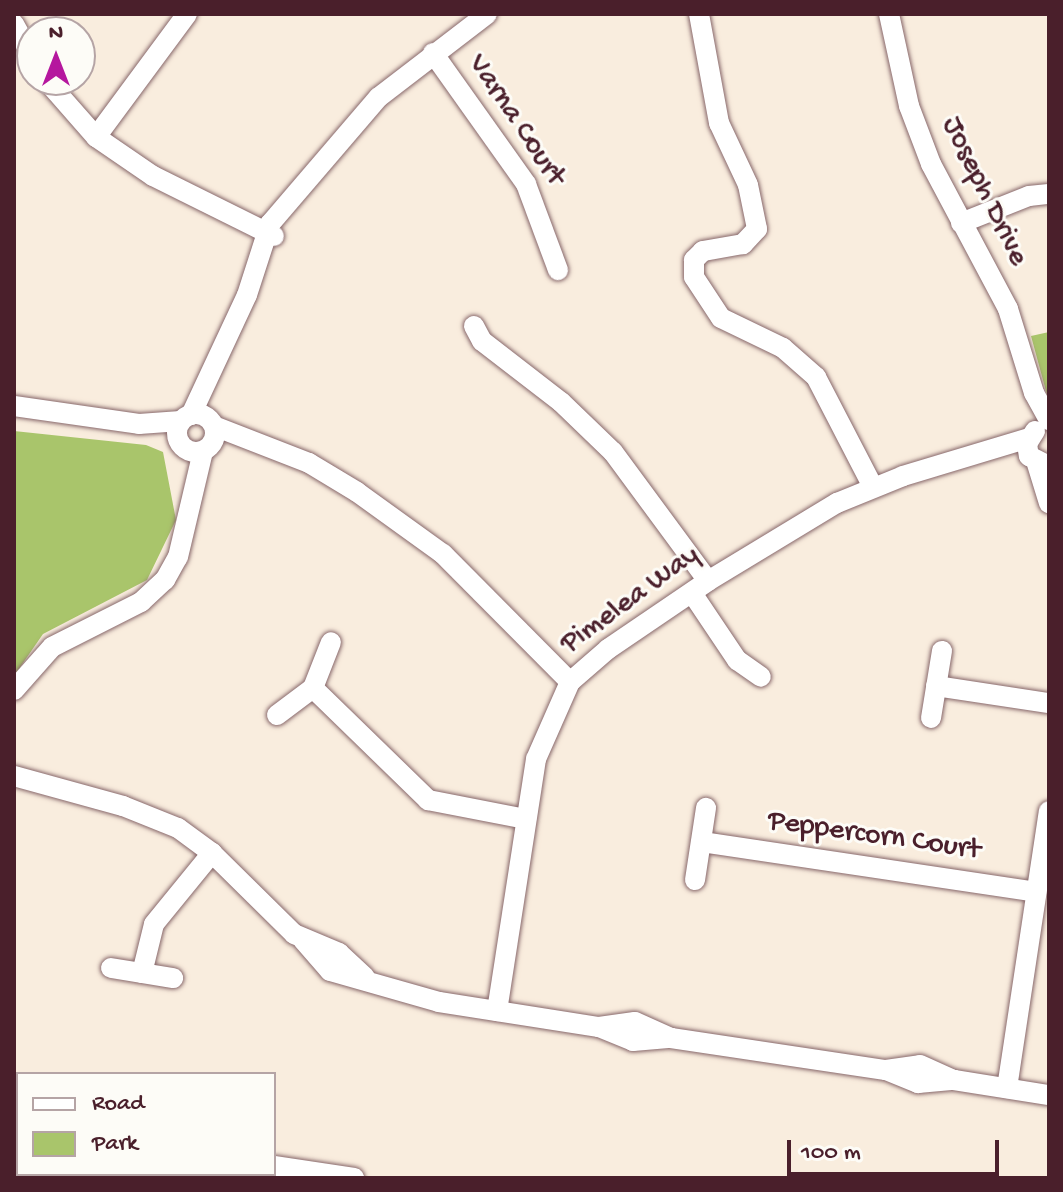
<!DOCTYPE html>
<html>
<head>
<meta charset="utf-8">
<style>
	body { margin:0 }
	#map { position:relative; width:1063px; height:1192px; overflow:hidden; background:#f9edde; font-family:"Gochi Hand",sans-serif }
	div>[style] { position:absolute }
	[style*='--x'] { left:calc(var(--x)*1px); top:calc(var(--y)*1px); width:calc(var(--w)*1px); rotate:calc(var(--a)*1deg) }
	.green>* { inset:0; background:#a9c56b }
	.roads { filter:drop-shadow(0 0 2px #87676a) drop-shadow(0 0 2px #87676a) }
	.minor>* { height:20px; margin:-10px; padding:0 10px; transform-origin:10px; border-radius:10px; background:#fff }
	.minor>.ring { margin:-10px; padding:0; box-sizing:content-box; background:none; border:20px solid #fff; border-radius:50% }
	span { translate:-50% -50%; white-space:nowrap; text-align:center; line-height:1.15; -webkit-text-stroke:6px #fdfcf7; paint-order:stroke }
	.street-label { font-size:30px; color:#4a1f2b }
	.frame { position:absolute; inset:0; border:16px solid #4a1f2b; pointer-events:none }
	.legend { position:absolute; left:16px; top:1072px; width:260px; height:104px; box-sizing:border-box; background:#fdfcf7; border:2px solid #b5a4a5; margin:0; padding:10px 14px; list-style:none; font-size:24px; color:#4a1f2b }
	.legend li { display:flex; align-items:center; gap:16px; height:40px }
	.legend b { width:40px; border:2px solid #b5a4a5 }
	.north { position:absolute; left:16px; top:16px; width:80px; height:80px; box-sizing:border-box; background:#fdfcf7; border:2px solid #b5a4a5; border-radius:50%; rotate:0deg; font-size:22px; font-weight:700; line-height:32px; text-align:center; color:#4a1f2b }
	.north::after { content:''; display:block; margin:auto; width:28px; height:36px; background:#b5179e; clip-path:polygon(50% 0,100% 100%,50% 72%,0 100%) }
	.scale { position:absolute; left:787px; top:1140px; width:212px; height:36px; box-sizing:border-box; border:4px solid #4a1f2b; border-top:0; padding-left:10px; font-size:24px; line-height:28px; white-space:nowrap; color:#4a1f2b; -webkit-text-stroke:6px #fdfcf7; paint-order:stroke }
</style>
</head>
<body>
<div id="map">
	<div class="green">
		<div style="clip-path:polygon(1049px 332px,1049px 402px,1031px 336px)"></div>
		<div style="clip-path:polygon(14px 431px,146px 445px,163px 452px,176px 520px,147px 580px,43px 634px,14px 676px)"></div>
	</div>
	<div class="roads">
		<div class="minor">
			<div style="--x:699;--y:14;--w:111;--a:79.6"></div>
			<div style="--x:719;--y:123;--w:68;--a:64.9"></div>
			<div style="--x:748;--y:185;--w:45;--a:78.4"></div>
			<div style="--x:757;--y:229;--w:21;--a:133"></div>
			<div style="--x:743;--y:244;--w:41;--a:170.1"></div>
			<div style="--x:703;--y:251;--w:13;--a:135"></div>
			<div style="--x:694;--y:260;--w:17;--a:90"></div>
			<div style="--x:694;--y:277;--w:49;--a:56.6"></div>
			<div style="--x:721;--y:318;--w:69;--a:25.8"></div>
			<div style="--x:783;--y:348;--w:44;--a:41.3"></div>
			<div style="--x:816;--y:377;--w:124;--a:62.6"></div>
			<div style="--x:889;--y:14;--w:94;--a:77.7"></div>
			<div style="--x:909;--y:106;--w:62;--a:69.2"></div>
			<div style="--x:931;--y:164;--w:164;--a:62"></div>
			<div style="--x:1008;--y:309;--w:88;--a:72.8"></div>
			<div style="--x:1034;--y:393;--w:31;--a:61"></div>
			<div style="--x:14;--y:24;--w:38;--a:61"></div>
			<div style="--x:433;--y:53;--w:161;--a:54.6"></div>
			<div style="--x:526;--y:184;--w:92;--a:69.6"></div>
			<div style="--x:46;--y:80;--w:76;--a:48.7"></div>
			<div style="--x:96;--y:137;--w:69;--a:34.4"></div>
			<div style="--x:153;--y:176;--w:135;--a:26.4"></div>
			<div style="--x:96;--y:137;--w:153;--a:-53.5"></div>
			<div style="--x:961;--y:223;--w:73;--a:-21.7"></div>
			<div style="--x:1029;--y:196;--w:20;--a:-6"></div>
			<div style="--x:474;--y:326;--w:17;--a:62"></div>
			<div style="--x:482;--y:341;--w:100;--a:37.7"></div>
			<div style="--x:561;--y:402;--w:72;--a:43.9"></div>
			<div style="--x:613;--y:452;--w:160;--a:53.6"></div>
			<div style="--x:14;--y:406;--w:126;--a:8.2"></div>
			<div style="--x:139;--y:424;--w:42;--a:-4.1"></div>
			<div class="ring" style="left:177px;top:414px;width:18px;height:18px"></div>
			<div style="--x:191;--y:415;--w:132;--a:-65"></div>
			<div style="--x:247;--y:295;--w:75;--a:-72.1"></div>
			<div style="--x:270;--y:224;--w:167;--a:-49.4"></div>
			<div style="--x:379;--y:97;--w:136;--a:-37.5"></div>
			<div style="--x:214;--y:426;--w:102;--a:21.3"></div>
			<div style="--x:309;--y:463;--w:56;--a:31.1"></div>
			<div style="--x:357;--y:492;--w:106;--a:35.8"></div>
			<div style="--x:443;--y:554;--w:180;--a:45.2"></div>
			<div style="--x:1035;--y:431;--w:15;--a:122"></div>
			<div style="--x:1027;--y:444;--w:12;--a:81"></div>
			<div style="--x:1029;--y:456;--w:22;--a:27"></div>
			<div style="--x:1037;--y:464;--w:41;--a:72.9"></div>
			<div style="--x:692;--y:593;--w:81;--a:56.1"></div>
			<div style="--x:737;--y:660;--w:29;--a:35"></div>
			<div style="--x:936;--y:686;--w:114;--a:8.6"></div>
			<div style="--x:313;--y:688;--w:161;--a:44.2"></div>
			<div style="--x:428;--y:800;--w:100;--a:11"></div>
			<div style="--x:14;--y:690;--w:57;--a:-48.5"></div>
			<div style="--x:52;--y:647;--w:100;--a:-26.8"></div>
			<div style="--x:141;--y:602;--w:33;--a:-43"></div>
			<div style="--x:165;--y:580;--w:26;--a:-61"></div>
			<div style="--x:178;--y:557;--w:109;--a:-76.7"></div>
			<div style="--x:277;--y:715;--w:45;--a:-36.9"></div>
			<div style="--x:313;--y:688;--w:49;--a:-68.6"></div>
			<div style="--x:931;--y:718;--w:68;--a:-80.7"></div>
			<div style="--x:14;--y:776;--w:113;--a:15.4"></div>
			<div style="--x:123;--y:806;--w:59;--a:21.8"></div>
			<div style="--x:178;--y:828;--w:42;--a:36.3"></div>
			<div style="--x:212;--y:853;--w:115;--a:44.6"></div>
			<div style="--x:294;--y:934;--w:49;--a:22.9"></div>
			<div style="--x:339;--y:953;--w:35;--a:43"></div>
			<div style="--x:702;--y:842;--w:338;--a:8.5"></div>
			<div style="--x:695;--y:880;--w:73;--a:-81.3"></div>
			<div style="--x:303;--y:940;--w:41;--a:48.9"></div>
			<div style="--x:330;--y:971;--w:113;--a:15.9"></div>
			<div style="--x:439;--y:1002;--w:162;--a:8.9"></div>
			<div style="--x:599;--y:1027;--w:37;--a:22"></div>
			<div style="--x:633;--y:1041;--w:38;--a:-5"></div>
			<div style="--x:671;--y:1038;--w:217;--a:8.5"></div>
			<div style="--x:886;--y:1070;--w:35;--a:22"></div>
			<div style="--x:918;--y:1083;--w:36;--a:-5"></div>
			<div style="--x:954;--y:1080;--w:96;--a:9"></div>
			<div style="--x:111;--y:968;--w:63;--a:9.2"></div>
			<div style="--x:142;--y:973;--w:50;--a:-76.2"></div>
			<div style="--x:154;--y:924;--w:92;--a:-50.8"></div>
			<div style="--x:497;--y:1011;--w:255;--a:-81.2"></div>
			<div style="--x:536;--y:759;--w:84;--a:-66.2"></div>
			<div style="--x:570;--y:682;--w:50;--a:-41"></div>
			<div style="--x:608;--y:649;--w:121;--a:-34.2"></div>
			<div style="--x:708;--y:581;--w:151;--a:-31.2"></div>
			<div style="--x:837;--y:503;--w:71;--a:-22.2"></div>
			<div style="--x:903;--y:476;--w:132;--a:-16.8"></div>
			<div style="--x:599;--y:1027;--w:36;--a:-8"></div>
			<div style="--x:635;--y:1022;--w:39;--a:24"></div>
			<div style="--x:886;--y:1070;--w:34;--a:-8"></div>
			<div style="--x:920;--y:1065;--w:37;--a:24"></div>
			<div style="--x:1007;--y:1088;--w:280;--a:-81.4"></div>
			<div style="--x:274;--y:1166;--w:81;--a:8.5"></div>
			<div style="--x:105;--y:1178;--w:4;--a:-90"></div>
		</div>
	</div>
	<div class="street-label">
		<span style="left:515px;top:121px;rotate:56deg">Varna Court</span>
		<span style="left:983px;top:192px;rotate:64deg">Joseph Drive</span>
		<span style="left:631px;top:601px;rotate:-36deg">Pimelea Way</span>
		<span style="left:874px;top:837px;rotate:8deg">Peppercorn Court</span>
	</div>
	<div class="frame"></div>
	<ul class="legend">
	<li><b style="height:10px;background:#fff"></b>Road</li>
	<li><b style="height:22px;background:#a9c56b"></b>Park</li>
	</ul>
	<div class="north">N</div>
	<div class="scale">100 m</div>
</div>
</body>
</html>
